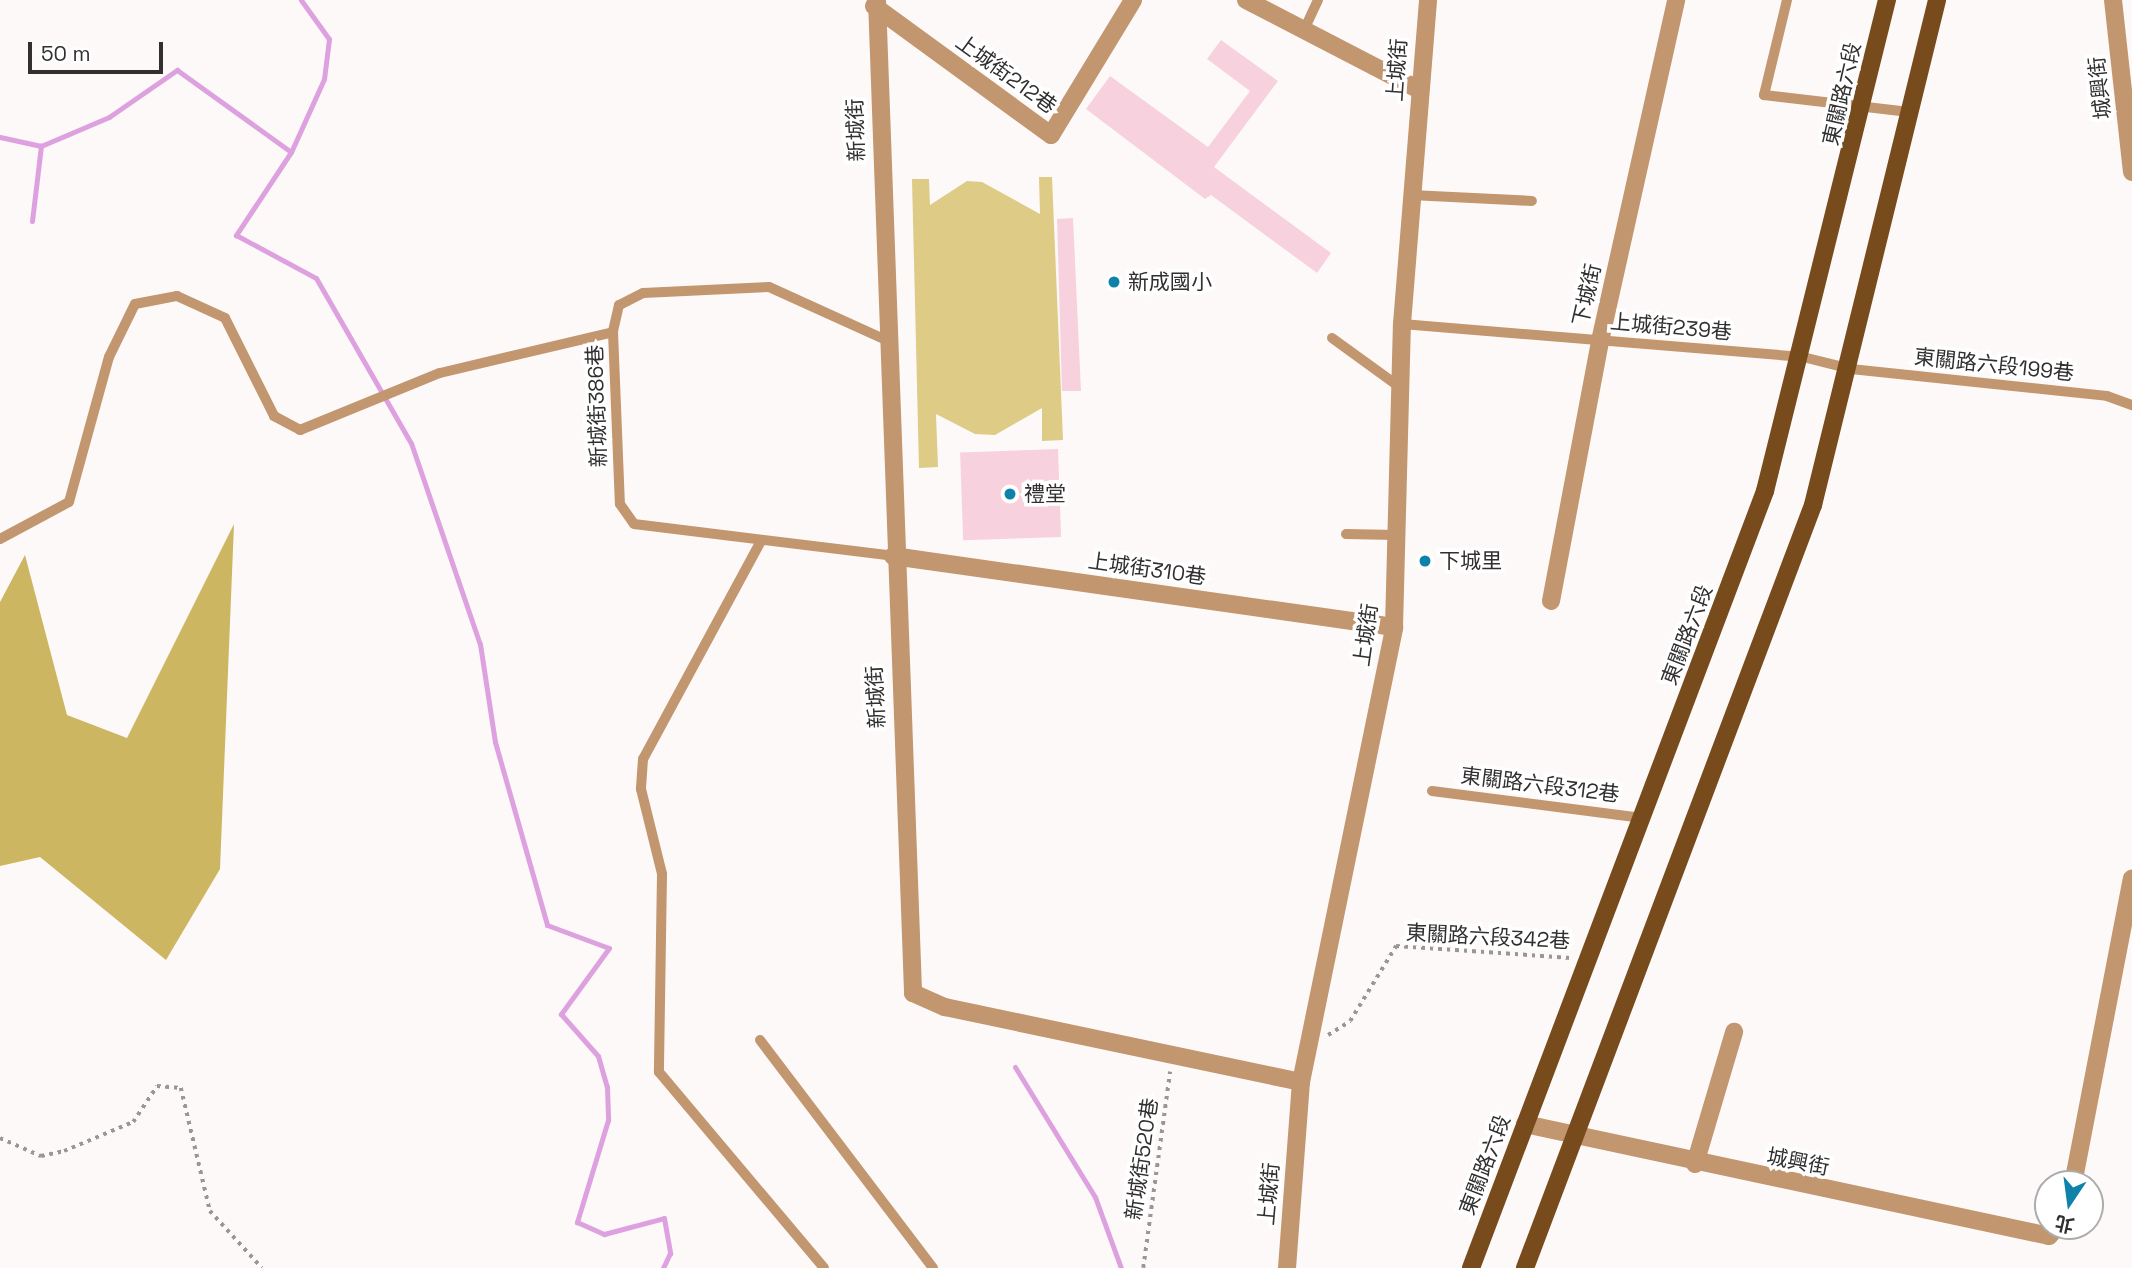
<!DOCTYPE html>
<html>
<head>
<meta charset="utf-8">
<style>
	body { margin:0 }
	#map { position:relative; width:2132px; height:1268px; overflow:hidden; background:#fdf9f8; font-family:"Space Grotesk","Noto Sans TC",sans-serif }
	div>[style] { position:absolute }
	[style*='--x'] { left:calc(var(--x)*1px); top:calc(var(--y)*1px); width:calc(var(--w)*1px); rotate:calc(var(--a)*1deg) }
	.green>* { inset:0; background:#ddcb86 }
	.forest>* { inset:0; background:#cdb662 }
	.stream>* { height:5px; margin:-2.5px; padding:0 2.5px; transform-origin:2.5px; border-radius:2.5px; background:#dda1df }
	.building>* { inset:0; background:#f7d2de; transform-origin:0 0 }
	.path>* { height:3.5px; margin-top:-1.75px; transform-origin:0; background:repeating-linear-gradient(90deg,#999696 0 3.5px,transparent 0 8.5px) }
	.service>* { height:10px; margin:-5px; padding:0 5px; transform-origin:5px; border-radius:5px; background:#c2966e }
	.minor>* { height:18px; margin:-9px; padding:0 9px; transform-origin:9px; border-radius:9px; background:#c2966e }
	.tertiary>* { height:18px; margin:-9px; padding:0 9px; transform-origin:9px; border-radius:9px; background:#c2966e }
	.primary>* { height:18px; margin:-9px; padding:0 9px; transform-origin:9px; border-radius:9px; background:#784b1d }
	.dots>* { width:19px; height:19px; translate:-50% -50%; box-sizing:border-box; border:4px solid #fff; border-radius:50% }
	span { translate:-50% -50%; white-space:nowrap; text-align:center; line-height:1.15; -webkit-text-stroke:7px #fff; paint-order:stroke }
	.street-label { font-size:21px; color:#312f2f }
	.poi-label { font-size:21px; color:#312f2f }
	.left { translate:0 -50%; text-align:left }
	.north { position:absolute; left:2034px; top:1170px; width:70px; height:70px; box-sizing:border-box; background:#fff; border:2px solid #adacac; border-radius:50%; rotate:193deg; font-size:19px; font-weight:700; line-height:28px; text-align:center; color:#312f2f }
	.north::after { content:''; display:block; margin:auto; width:24px; height:32px; background:#0e82a8; clip-path:polygon(50% 0,100% 100%,50% 72%,0 100%) }
	.scale { position:absolute; left:28px; top:42px; width:135px; height:32px; box-sizing:border-box; border:4px solid #312f2f; border-top:0; padding-left:9px; font-size:21px; line-height:24px; white-space:nowrap; color:#312f2f; -webkit-text-stroke:5px #fff; paint-order:stroke }
</style>
</head>
<body>
<div id="map">
	<div class="green">
		<div style="clip-path:polygon(1039px 177px,1052px 177px,1063px 440px,1042px 441px,1042px 408px,995px 435px,975px 434px,936px 414px,938px 467px,919px 468px,912px 179px,929px 179px,930px 205px,967px 181px,982px 182px,1040px 214px)"></div>
	</div>
	<div class="forest">
		<div style="clip-path:polygon(234px 524px,220px 869px,166px 960px,40px 857px,0 866px,0 602px,25px 555px,67px 715px,127px 738px)"></div>
	</div>
	<div class="stream">
		<div style="--x:301;--y:0;--w:48;--a:54.3"></div>
		<div style="--x:329;--y:39;--w:40;--a:97.1"></div>
		<div style="--x:324;--y:79;--w:80;--a:114.3"></div>
		<div style="--x:291;--y:152;--w:100;--a:123.5"></div>
		<div style="--x:236;--y:235;--w:91;--a:28.3"></div>
		<div style="--x:316;--y:278;--w:190;--a:60.1"></div>
		<div style="--x:411;--y:443;--w:213;--a:71.1"></div>
		<div style="--x:480;--y:644;--w:99;--a:81.3"></div>
		<div style="--x:495;--y:742;--w:190;--a:74.1"></div>
		<div style="--x:547;--y:925;--w:66;--a:20.4"></div>
		<div style="--x:609;--y:948;--w:82;--a:126"></div>
		<div style="--x:561;--y:1014;--w:56;--a:48.6"></div>
		<div style="--x:598;--y:1056;--w:32;--a:74"></div>
		<div style="--x:607;--y:1087;--w:33;--a:88"></div>
		<div style="--x:608;--y:1120;--w:107;--a:106.9"></div>
		<div style="--x:577;--y:1222;--w:30;--a:24"></div>
		<div style="--x:604;--y:1234;--w:62;--a:-14.9"></div>
		<div style="--x:664;--y:1218;--w:36;--a:80"></div>
		<div style="--x:670;--y:1253;--w:17;--a:115"></div>
		<div style="--x:0;--y:137;--w:42;--a:12.4"></div>
		<div style="--x:41;--y:146;--w:74;--a:-23.1"></div>
		<div style="--x:109;--y:117;--w:83;--a:-34.7"></div>
		<div style="--x:177;--y:70;--w:140;--a:35.7"></div>
		<div style="--x:32;--y:221;--w:76;--a:-83.2"></div>
		<div style="--x:1015;--y:1067;--w:153;--a:58.4"></div>
		<div style="--x:1095;--y:1197;--w:76;--a:69.9"></div>
	</div>
	<div class="building">
		<div style="clip-path:polygon(1221px 40px,1278px 81px,1214px 167px,1331px 253px,1317px 273px,1211px 195px,1205px 199px,1086px 109px,1110px 76px,1208px 147px,1250px 91px,1207px 59px)"></div>
		<div style="clip-path:polygon(1073px 218px,1081px 391px,1062px 391px,1057px 219px)"></div>
		<div style="left:1058px;top:449px;width:88px;height:98px;rotate:88deg"></div>
	</div>
	<div class="path">
		<div style="--x:1328;--y:1035;--w:26;--a:-32"></div>
		<div style="--x:1350;--y:1021;--w:88;--a:-58.5"></div>
		<div style="--x:1396;--y:946;--w:175;--a:3.9"></div>
		<div style="--x:0;--y:1138;--w:45;--a:23.7"></div>
		<div style="--x:41;--y:1156;--w:24;--a:-12"></div>
		<div style="--x:64;--y:1151;--w:75;--a:-22.8"></div>
		<div style="--x:133;--y:1122;--w:43;--a:-56.3"></div>
		<div style="--x:157;--y:1086;--w:24;--a:5"></div>
		<div style="--x:181;--y:1088;--w:126;--a:76.7"></div>
		<div style="--x:210;--y:1211;--w:77;--a:47.6"></div>
		<div style="--x:1143;--y:1268;--w:198;--a:-82.2"></div>
	</div>
	<div class="service">
		<div style="--x:1787;--y:0;--w:98;--a:103.6"></div>
		<div style="--x:1764;--y:95;--w:146;--a:6.7"></div>
		<div style="--x:1304;--y:30;--w:33;--a:-65"></div>
		<div style="--x:1411;--y:195;--w:121;--a:2.8"></div>
		<div style="--x:1402;--y:324;--w:402;--a:4.7"></div>
		<div style="--x:1803;--y:357;--w:49;--a:14"></div>
		<div style="--x:1851;--y:369;--w:257;--a:6"></div>
		<div style="--x:2107;--y:396;--w:27;--a:20"></div>
		<div style="--x:1332;--y:338;--w:85;--a:35.9"></div>
		<div style="--x:886;--y:340;--w:128;--a:-155.6"></div>
		<div style="--x:769;--y:287;--w:126;--a:177.3"></div>
		<div style="--x:643;--y:293;--w:27;--a:153"></div>
		<div style="--x:619;--y:305;--w:28;--a:103"></div>
		<div style="--x:613;--y:332;--w:172;--a:87.7"></div>
		<div style="--x:620;--y:504;--w:24;--a:55"></div>
		<div style="--x:634;--y:524;--w:261;--a:7"></div>
		<div style="--x:1346;--y:534;--w:50;--a:1.1"></div>
		<div style="--x:0;--y:539;--w:78;--a:-28.2"></div>
		<div style="--x:69;--y:502;--w:150;--a:-74.6"></div>
		<div style="--x:109;--y:357;--w:59;--a:-63.9"></div>
		<div style="--x:135;--y:304;--w:43;--a:-10.8"></div>
		<div style="--x:177;--y:296;--w:53;--a:24.6"></div>
		<div style="--x:225;--y:318;--w:110;--a:63.4"></div>
		<div style="--x:274;--y:416;--w:30;--a:28"></div>
		<div style="--x:300;--y:430;--w:151;--a:-22.2"></div>
		<div style="--x:440;--y:373;--w:178;--a:-13.3"></div>
		<div style="--x:761;--y:541;--w:248;--a:118.4"></div>
		<div style="--x:643;--y:759;--w:30;--a:94"></div>
		<div style="--x:641;--y:789;--w:88;--a:76.1"></div>
		<div style="--x:662;--y:874;--w:198;--a:90.9"></div>
		<div style="--x:659;--y:1072;--w:256;--a:49.9"></div>
		<div style="--x:1432;--y:791;--w:212;--a:7.3"></div>
		<div style="--x:760;--y:1040;--w:286;--a:52.8"></div>
	</div>
	<div class="minor">
		<div style="--x:877;--y:0;--w:994;--a:87.92"></div>
		<div style="--x:913;--y:993;--w:35;--a:24"></div>
		<div style="--x:945;--y:1007;--w:364;--a:11.9"></div>
		<div style="--x:1246;--y:0;--w:194;--a:27.4"></div>
		<div style="--x:2113;--y:0;--w:173;--a:83.7"></div>
		<div style="--x:874;--y:6;--w:219;--a:36.1"></div>
		<div style="--x:1051;--y:135;--w:158;--a:-58.7"></div>
		<div style="--x:893;--y:556;--w:506;--a:8.07"></div>
		<div style="--x:1551;--y:601;--w:265;--a:-79.3"></div>
		<div style="--x:1600;--y:341;--w:349;--a:-77.4"></div>
		<div style="--x:1525;--y:1124;--w:536;--a:12.06"></div>
		<div style="--x:2049;--y:1236;--w:13;--a:-48"></div>
		<div style="--x:1695;--y:1164;--w:138;--a:-73.5"></div>
		<div style="--x:2073;--y:1184;--w:311;--a:-79.1"></div>
	</div>
	<div class="tertiary">
		<div style="--x:1287;--y:1268;--w:187;--a:-85.7"></div>
		<div style="--x:1301;--y:1082;--w:464;--a:-78.4"></div>
		<div style="--x:1394;--y:627;--w:303;--a:-88.5"></div>
		<div style="--x:1402;--y:324;--w:325;--a:-85.4"></div>
	</div>
	<div class="primary">
		<div style="--x:1471;--y:1268;--w:831;--a:-69.27"></div>
		<div style="--x:1765;--y:491;--w:506;--a:-76.05"></div>
		<div style="--x:1525;--y:1268;--w:816;--a:-69.32"></div>
		<div style="--x:1813;--y:505;--w:520;--a:-76.2"></div>
	</div>
	<div class="dots">
		<div style="left:1114px;top:282px;background:#0e82a8"></div>
		<div style="left:1010px;top:494px;background:#0e82a8"></div>
		<div style="left:1425px;top:561px;background:#0e82a8"></div>
	</div>
	<div class="street-label">
		<span style="left:1397px;top:70px;rotate:-86deg">上城街</span>
		<span style="left:1006px;top:74px;rotate:36deg">上城街212巷</span>
		<span style="left:2100px;top:88px;rotate:-96deg">城興街</span>
		<span style="left:1842px;top:94px;rotate:-77deg">東關路六段</span>
		<span style="left:856px;top:130px;rotate:-92deg">新城街</span>
		<span style="left:1587px;top:295px;rotate:-77deg">下城街</span>
		<span style="left:1671px;top:327px;rotate:5deg">上城街239巷</span>
		<span style="left:1994px;top:365px;rotate:6deg">東關路六段199巷</span>
		<span style="left:597px;top:406px;rotate:-92deg">新城街386巷</span>
		<span style="left:1147px;top:569px;rotate:8deg">上城街310巷</span>
		<span style="left:1366px;top:635px;rotate:-82deg">上城街</span>
		<span style="left:1687px;top:635px;rotate:-69deg">東關路六段</span>
		<span style="left:876px;top:697px;rotate:-93deg">新城街</span>
		<span style="left:1540px;top:785px;rotate:7deg">東關路六段312巷</span>
		<span style="left:1488px;top:937px;rotate:3deg">東關路六段342巷</span>
		<span style="left:1142px;top:1159px;rotate:-82deg">新城街520巷</span>
		<span style="left:1798px;top:1162px;rotate:11deg">城興街</span>
		<span style="left:1485px;top:1165px;rotate:-69deg">東關路六段</span>
		<span style="left:1269px;top:1194px;rotate:-85deg">上城街</span>
	</div>
	<div class="poi-label">
		<span class="left" style="left:1128px;top:282px">新成國小</span>
		<span class="left" style="left:1024px;top:494px">禮堂</span>
		<span class="left" style="left:1439px;top:561px">下城里</span>
	</div>
	<div class="north">北</div>
	<div class="scale">50 m</div>
</div>
</body>
</html>
